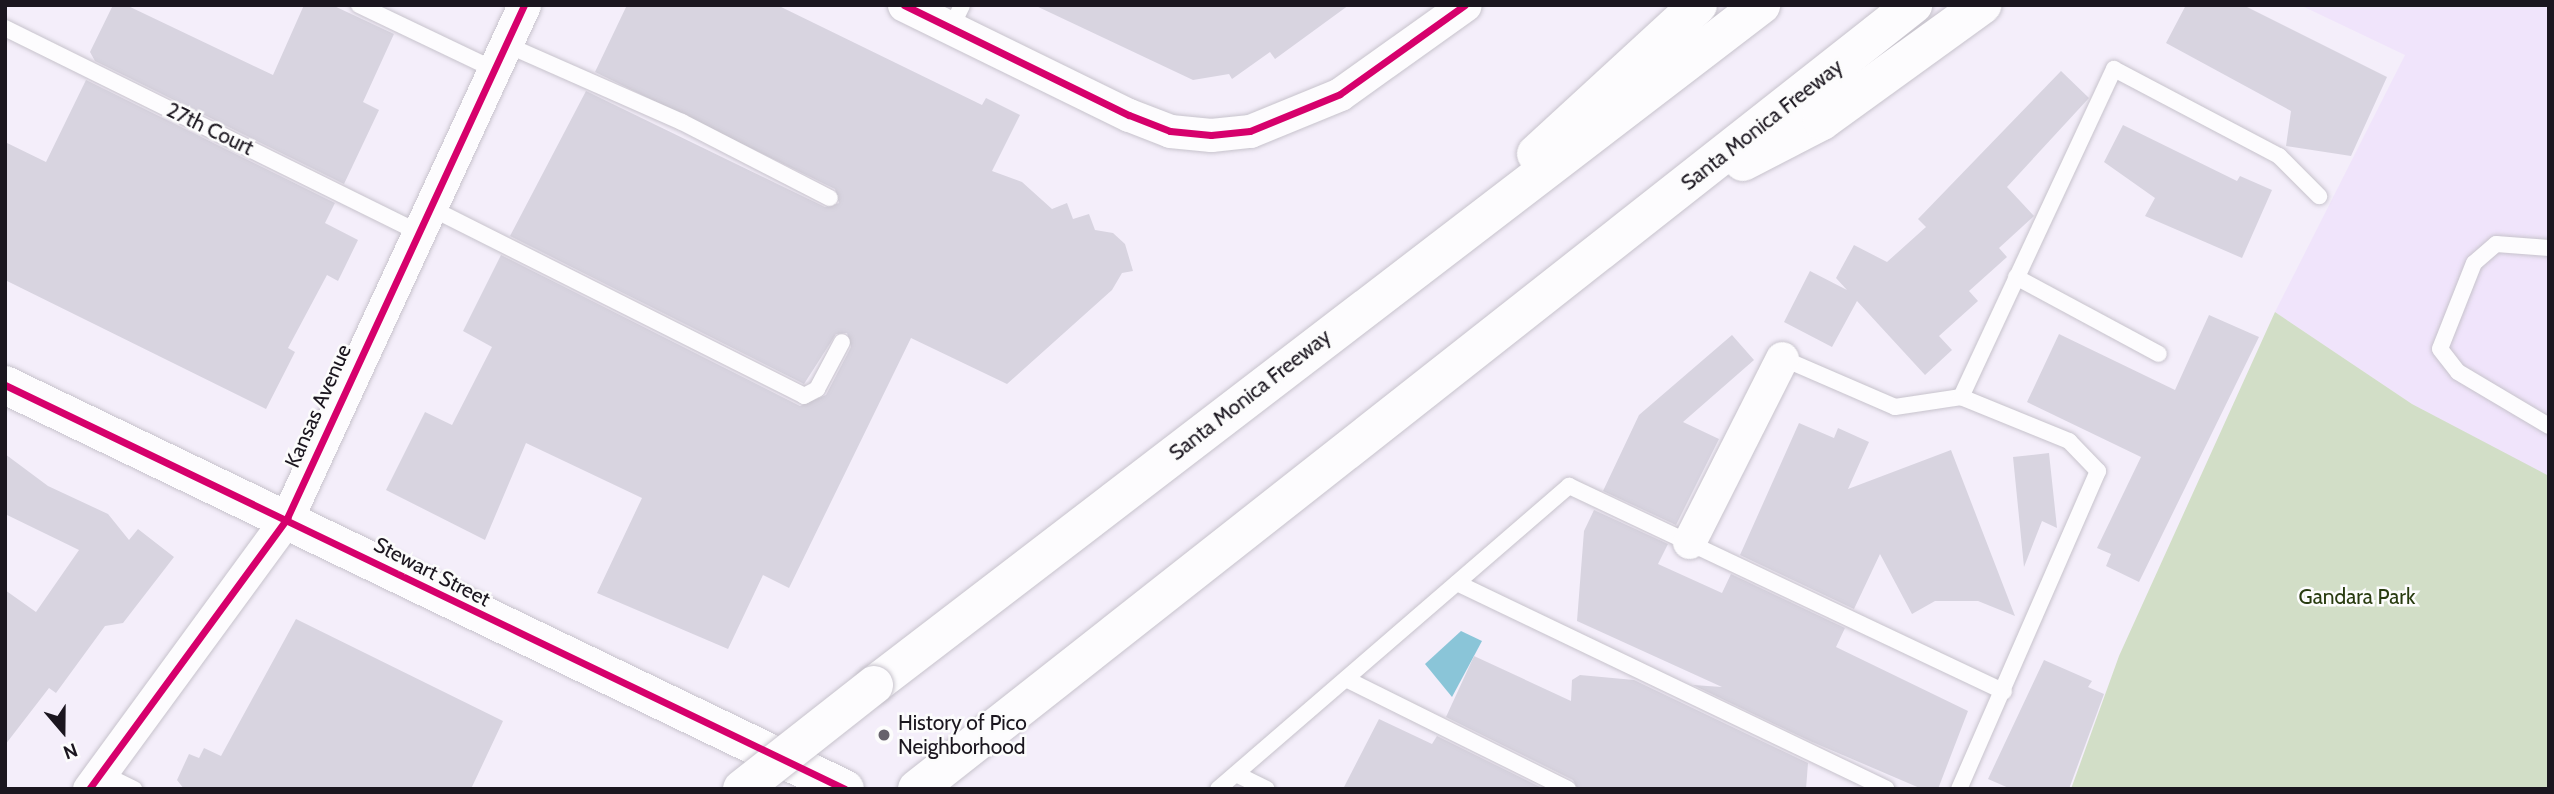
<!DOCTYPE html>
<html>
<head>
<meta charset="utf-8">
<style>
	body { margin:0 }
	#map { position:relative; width:2554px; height:794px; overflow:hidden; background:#f4eefa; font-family:Cabin,sans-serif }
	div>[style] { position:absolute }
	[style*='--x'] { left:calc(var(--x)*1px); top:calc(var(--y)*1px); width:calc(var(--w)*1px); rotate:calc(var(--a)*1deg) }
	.built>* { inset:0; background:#f0e4fb }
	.green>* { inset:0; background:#d2dec7 }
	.water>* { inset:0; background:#8ac5d8 }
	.building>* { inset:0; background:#d8d4e0 }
	.roads { filter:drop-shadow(0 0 2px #c7c3cc) drop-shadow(0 0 2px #c7c3cc) }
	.lane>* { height:16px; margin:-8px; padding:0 8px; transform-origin:8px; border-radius:8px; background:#fdfcfe }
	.street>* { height:33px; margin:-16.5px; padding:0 16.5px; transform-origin:16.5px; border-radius:16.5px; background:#fdfcfe }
	.secondary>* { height:38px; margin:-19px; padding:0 19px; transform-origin:19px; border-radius:19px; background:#fdfcfe }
	.highway>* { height:38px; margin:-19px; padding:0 19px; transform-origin:19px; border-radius:19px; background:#fdfcfe }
	.bridges { filter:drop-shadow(0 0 2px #c7c3cc) drop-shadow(0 0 2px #c7c3cc) }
	.highway-bridge>* { height:38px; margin:-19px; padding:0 19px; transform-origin:19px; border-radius:19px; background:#fdfcfe }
	.cycleway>* { height:7px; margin:-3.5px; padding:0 3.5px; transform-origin:3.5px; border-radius:3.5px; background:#d6006c }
	.dots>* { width:19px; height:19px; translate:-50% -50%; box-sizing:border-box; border:4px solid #fcfcfc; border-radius:50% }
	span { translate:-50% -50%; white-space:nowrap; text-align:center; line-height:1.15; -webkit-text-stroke:5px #fcfcfc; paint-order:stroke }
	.street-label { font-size:21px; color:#1b161f }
	.park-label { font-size:21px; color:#283b0f }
	.poi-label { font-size:21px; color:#1b161f }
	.left { translate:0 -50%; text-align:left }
	.frame { position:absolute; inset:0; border:7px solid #1b161f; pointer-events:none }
	.north { position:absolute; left:28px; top:696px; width:70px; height:70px; -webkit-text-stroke:5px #fcfcfc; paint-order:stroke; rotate:160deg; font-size:19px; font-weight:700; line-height:28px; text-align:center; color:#1b161f }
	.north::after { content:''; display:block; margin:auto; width:24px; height:32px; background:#1b161f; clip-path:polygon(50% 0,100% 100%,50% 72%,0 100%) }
</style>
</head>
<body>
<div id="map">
	<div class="built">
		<div style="clip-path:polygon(2300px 5px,2549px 5px,2549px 477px,2412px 404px,2275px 312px,2405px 55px)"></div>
	</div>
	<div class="green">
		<div style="clip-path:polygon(2275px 312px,2412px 404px,2549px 476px,2549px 789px,2071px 789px,2119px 656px)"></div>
	</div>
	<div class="water">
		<div style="clip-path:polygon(1461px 631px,1482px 641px,1452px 697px,1425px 664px)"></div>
	</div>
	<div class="building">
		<div style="clip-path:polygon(113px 5px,126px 5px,273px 75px,304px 5px,332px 5px,394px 34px,363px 102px,379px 110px,344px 184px,95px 61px,90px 52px)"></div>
		<div style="clip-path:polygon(627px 5px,777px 5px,982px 105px,986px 98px,1020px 115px,992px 171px,1022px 182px,1052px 209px,1067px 203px,1073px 219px,1089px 214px,1095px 230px,1113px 233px,1125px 244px,1133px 271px,1122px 273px,1112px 290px,1007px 384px,911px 338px,789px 588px,763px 575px,728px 649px,597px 593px,642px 498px,526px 443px,485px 540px,386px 490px,425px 412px,452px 425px,492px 347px,463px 331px,501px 255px,800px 406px,826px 395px,851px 347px,847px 333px,836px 334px,804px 384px,510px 236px,586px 91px,825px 207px,839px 203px,835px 189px,595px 72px)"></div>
		<div style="clip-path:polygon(1034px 5px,1349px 5px,1275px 59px,1270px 52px,1232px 79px,1229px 74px,1193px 80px)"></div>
		<div style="clip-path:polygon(2186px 5px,2243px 5px,2387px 77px,2351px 156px,2286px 146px,2291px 111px,2166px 43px)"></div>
		<div style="clip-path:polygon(2061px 71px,2089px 98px,2007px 187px,2034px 216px,1999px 248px,2007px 257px,1969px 291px,1978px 301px,1939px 336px,1952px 350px,1925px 375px,1857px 301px,1832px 347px,1784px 322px,1810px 271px,1847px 290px,1836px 278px,1854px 245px,1887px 262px,1926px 227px,1918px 219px)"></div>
		<div style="clip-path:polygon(86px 80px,335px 203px,325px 223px,358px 240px,338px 281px,327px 275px,288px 348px,295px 352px,266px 409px,5px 280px,5px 142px,46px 162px)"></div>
		<div style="clip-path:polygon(2123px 125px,2237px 181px,2240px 176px,2272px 190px,2242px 258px,2145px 216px,2155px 198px,2104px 162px)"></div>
		<div style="clip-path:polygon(2209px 315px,2259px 337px,2139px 582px,2106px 566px,2111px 554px,2097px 548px,2141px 457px,2027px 402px,2059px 334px,2175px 390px)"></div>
		<div style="clip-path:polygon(1732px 335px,1754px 360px,1683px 422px,1719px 439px,1676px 525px,1603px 491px,1639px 415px)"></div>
		<div style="clip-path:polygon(1799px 423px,1834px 438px,1838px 428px,1869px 442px,1848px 489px,1951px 450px,2015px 616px,1978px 601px,1935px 601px,1912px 614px,1880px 554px,1854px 609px,1740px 555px)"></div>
		<div style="clip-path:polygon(2049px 453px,2057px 528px,2042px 521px,2024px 567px,2013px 457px)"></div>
		<div style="clip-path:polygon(5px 454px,48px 486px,108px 514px,129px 540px,138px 529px,174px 557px,123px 623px,105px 626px,56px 693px,49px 688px,5px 745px,5px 590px,36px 612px,79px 550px,5px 514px)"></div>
		<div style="clip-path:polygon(1594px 510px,1668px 544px,1658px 564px,1722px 593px,1731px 574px,1845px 628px,1836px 647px,1968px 711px,1938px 789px,1922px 789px,1810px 741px,1693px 685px,1722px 687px,1577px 621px,1584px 531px)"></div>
		<div style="clip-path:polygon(296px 619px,503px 721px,471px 789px,184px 789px,177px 780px,189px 754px,199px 758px,204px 748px,221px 756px)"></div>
		<div style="clip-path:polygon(1474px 656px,1571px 701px,1572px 680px,1580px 675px,1634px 680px,1808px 763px,1806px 789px,1578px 789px,1573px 780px,1446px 717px)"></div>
		<div style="clip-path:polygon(2044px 660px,2092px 681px,2088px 687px,2104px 694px,2069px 789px,2011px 789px,1988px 779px)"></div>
		<div style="clip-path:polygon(1379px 719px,1432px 744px,1437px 736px,1544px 789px,1343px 789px)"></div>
	</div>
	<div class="roads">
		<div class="lane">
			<div style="--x:359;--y:5;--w:148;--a:25.5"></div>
			<div style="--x:5;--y:28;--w:458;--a:26.3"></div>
			<div style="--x:951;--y:28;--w:25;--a:-64"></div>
			<div style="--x:505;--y:44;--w:193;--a:23.8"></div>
			<div style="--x:682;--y:122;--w:166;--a:27.2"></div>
			<div style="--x:427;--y:206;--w:422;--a:26.7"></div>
			<div style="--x:804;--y:396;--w:15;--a:-28"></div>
			<div style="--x:817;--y:389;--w:53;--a:-62"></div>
			<div style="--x:2549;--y:248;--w:53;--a:-175.7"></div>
			<div style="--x:2496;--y:244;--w:29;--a:139"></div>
			<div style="--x:2474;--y:263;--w:92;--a:111.6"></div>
			<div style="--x:2440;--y:349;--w:29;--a:52"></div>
			<div style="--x:2458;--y:372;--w:106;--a:30.7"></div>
			<div style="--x:2016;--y:277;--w:162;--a:28.3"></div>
			<div style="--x:1782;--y:358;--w:123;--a:23.4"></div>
			<div style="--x:1895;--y:407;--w:67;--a:-8.6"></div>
			<div style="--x:1961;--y:397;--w:117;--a:22.2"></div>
			<div style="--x:2069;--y:441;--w:42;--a:46"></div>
			<div style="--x:2098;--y:471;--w:347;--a:113.6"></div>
			<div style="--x:1961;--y:397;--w:362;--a:-65"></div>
			<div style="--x:2114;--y:69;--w:187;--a:27.8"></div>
			<div style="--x:2279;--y:156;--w:57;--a:45"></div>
			<div style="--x:1457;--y:583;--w:476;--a:25.6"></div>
			<div style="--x:1346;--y:679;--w:248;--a:26.4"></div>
			<div style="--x:101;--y:773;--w:37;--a:26"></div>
			<div style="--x:1236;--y:774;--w:34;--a:26"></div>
			<div style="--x:1218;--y:789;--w:464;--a:-40.8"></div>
			<div style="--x:1569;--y:486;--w:481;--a:25.3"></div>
		</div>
		<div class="street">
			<div style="--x:904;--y:5;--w:250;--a:26.1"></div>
			<div style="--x:1129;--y:115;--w:44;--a:21.3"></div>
			<div style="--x:1170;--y:131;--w:41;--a:5.6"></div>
			<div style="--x:1211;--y:135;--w:39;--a:-6"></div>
			<div style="--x:1250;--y:131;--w:97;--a:-22.3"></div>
			<div style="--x:1340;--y:94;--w:153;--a:-35.5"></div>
			<div style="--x:1689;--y:542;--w:206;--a:-63.2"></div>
			<div style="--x:89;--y:789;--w:336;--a:-53.8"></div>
			<div style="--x:287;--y:518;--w:565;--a:-65.2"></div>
		</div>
		<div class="secondary">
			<div style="--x:5;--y:385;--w:932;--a:25.69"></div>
		</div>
		<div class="highway">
			<div style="--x:1536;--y:154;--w:220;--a:-42.6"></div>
			<div style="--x:1743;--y:162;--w:89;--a:-27.4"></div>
			<div style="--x:1822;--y:121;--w:198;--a:-35.9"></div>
			<div style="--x:874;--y:685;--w:1118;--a:-37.47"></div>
			<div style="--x:917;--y:789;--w:1268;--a:-38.21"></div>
		</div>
	</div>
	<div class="bridges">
		<div class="highway-bridge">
			<div style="--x:742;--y:789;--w:168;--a:-38.2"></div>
		</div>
	</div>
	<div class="cycleway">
		<div style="--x:904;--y:5;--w:250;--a:26.1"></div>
		<div style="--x:1129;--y:115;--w:44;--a:21.3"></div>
		<div style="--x:1170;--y:131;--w:41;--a:5.6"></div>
		<div style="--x:1211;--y:135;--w:39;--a:-6"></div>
		<div style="--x:1250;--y:131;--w:97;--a:-22.3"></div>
		<div style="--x:1340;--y:94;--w:153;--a:-35.5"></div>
		<div style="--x:5;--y:385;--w:932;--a:25.69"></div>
		<div style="--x:89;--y:789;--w:336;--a:-53.8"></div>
		<div style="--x:287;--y:518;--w:565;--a:-65.2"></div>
	</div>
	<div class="dots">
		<div style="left:884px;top:735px;background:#67626c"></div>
	</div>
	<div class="street-label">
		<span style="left:1762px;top:125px;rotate:-38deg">Santa Monica Freeway</span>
		<span style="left:210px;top:129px;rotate:26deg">27th Court</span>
		<span style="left:1250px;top:395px;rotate:-38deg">Santa Monica Freeway</span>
		<span style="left:318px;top:406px;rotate:-66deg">Kansas Avenue</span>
		<span style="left:432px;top:572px;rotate:27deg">Stewart Street</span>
	</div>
	<div class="park-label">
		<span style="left:2357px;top:597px">Gandara Park</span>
	</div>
	<div class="poi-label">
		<span class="left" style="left:898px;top:735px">History of Pico<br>Neighborhood</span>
	</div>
	<div class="frame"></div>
	<div class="north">N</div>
</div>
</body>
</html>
